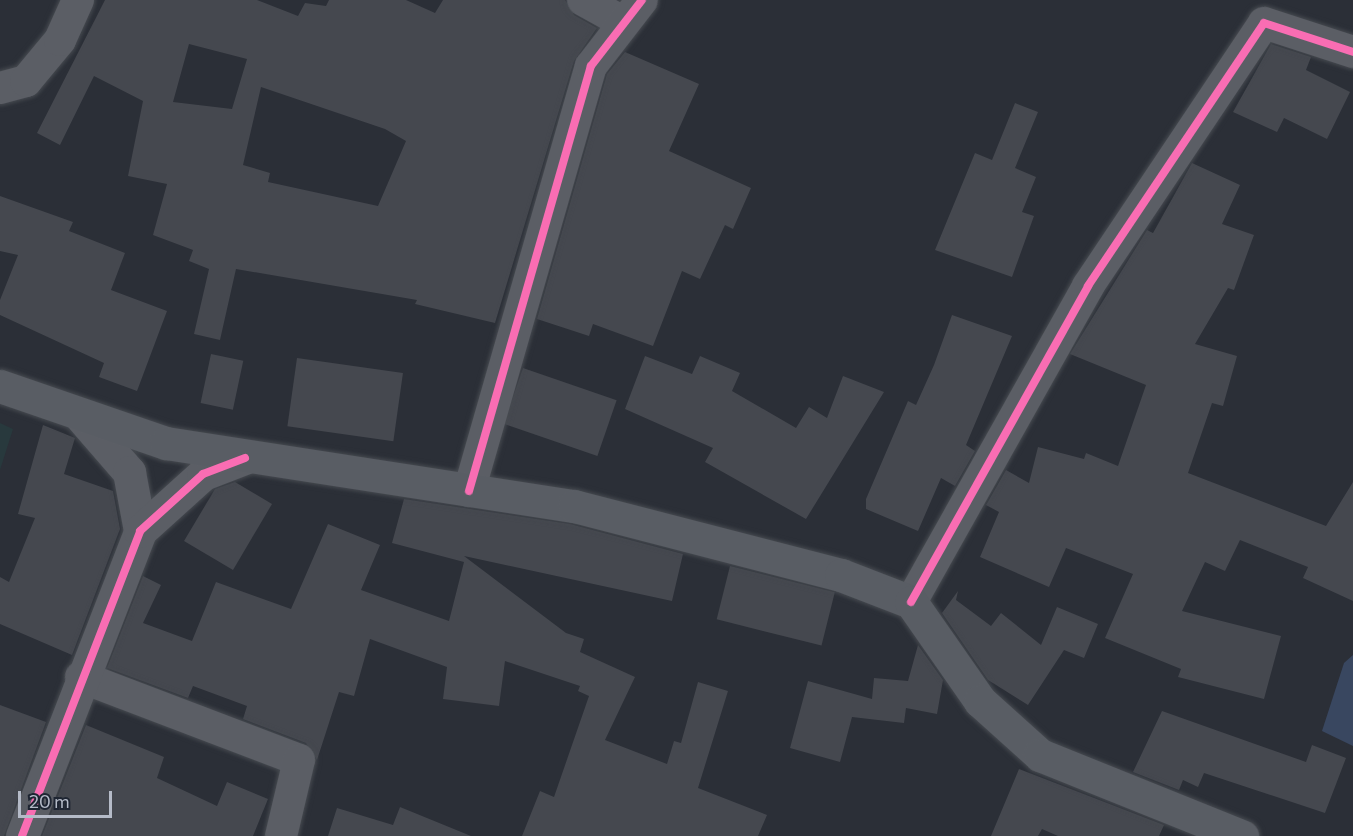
<!DOCTYPE html>
<html>
<head>
<meta charset="utf-8">
<style>
	body { margin:0 }
	#map { position:relative; width:1353px; height:836px; overflow:hidden; background:#2b2f37; font-family:Commissioner,sans-serif }
	div>[style] { position:absolute }
	[style*='--x'] { left:calc(var(--x)*1px); top:calc(var(--y)*1px); width:calc(var(--w)*1px); rotate:calc(var(--a)*1deg) }
	.green>* { inset:0; background:#28393d }
	.water>* { inset:0; background:#394760 }
	.building>* { inset:0; background:#45484f; transform-origin:0 0 }
	.roads { filter:drop-shadow(0 0 2px #464a50) drop-shadow(0 0 2px #464a50) }
	.minor>* { height:32px; margin:-16px; padding:0 16px; transform-origin:16px; border-radius:16px; background:#5b5e65 }
	.tertiary>* { height:33px; margin:-16.5px; padding:0 16.5px; transform-origin:16.5px; border-radius:16.5px; background:#5b5e65 }
	.secondary>* { height:33px; margin:-16.5px; padding:0 16.5px; transform-origin:16.5px; border-radius:16.5px; background:#595d64 }
	.cycleway>* { height:8px; margin:-4px; padding:0 4px; transform-origin:4px; border-radius:4px; background:#f96db3 }
	span { translate:-50% -50%; white-space:nowrap; text-align:center; line-height:1.15; -webkit-text-stroke:6px #1e2532; paint-order:stroke }
	.scale { position:absolute; left:18px; top:791px; width:94px; height:27px; box-sizing:border-box; border:3px solid #b5bbc8; border-top:0; padding-left:8px; font-size:18px; line-height:21px; white-space:nowrap; color:#b5bbc8; -webkit-text-stroke:4px #1e2532; paint-order:stroke }
</style>
</head>
<body>
<div id="map">
	<div class="green">
		<div style="clip-path:polygon(0 423px,13px 429px,0 470px)"></div>
	</div>
	<div class="water">
		<div style="clip-path:polygon(1353px 655px,1353px 746px,1322px 731px,1344px 663px)"></div>
	</div>
	<div class="building">
		<div style="clip-path:polygon(evenodd,105px 0,257px 0,298px 16px,305px 3px,326px 6px,329px 0,406px 0,435px 13px,443px 0,565px 0,574px 15px,597px 28px,574px 61px,495px 323px,415px 304px,417px 300px,236px 269px,220px 340px,194px 334px,209px 269px,189px 261px,193px 250px,153px 235px,167px 184px,128px 176px,143px 101px,94px 76px,60px 145px,37px 133px,105px 0,189px 44px,247px 59px,232px 109px,173px 102px,189px 44px,105px 0,261px 87px,385px 129px,406px 141px,378px 206px,268px 182px,270px 173px,243px 165px,261px 87px)"></div>
		<div style="clip-path:polygon(1271px 44px,1311px 57px,1306px 70px,1350px 92px,1327px 139px,1284px 118px,1277px 132px,1233px 112px)"></div>
		<div style="clip-path:polygon(625px 52px,699px 84px,669px 151px,751px 188px,733px 229px,725px 225px,700px 279px,682px 271px,653px 346px,593px 324px,589px 336px,537px 319px,607px 74px)"></div>
		<div style="clip-path:polygon(1015px 103px,1038px 112px,1015px 168px,1036px 177px,1022px 212px,1034px 216px,1012px 277px,935px 250px,975px 153px,992px 160px)"></div>
		<div style="clip-path:polygon(1192px 163px,1240px 185px,1222px 224px,1254px 235px,1234px 290px,1228px 288px,1195px 344px,1237px 356px,1223px 406px,1212px 403px,1188px 473px,1326px 526px,1353px 482px,1353px 601px,1303px 578px,1308px 567px,1240px 540px,1225px 571px,1205px 562px,1182px 611px,1281px 636px,1264px 699px,1178px 677px,1181px 669px,1105px 638px,1133px 574px,1066px 548px,1049px 587px,980px 557px,999px 512px,986px 505px,1006px 470px,1029px 483px,1038px 447px,1084px 459px,1086px 453px,1118px 466px,1146px 385px,1070px 354px,1147px 230px,1153px 233px)"></div>
		<div style="clip-path:polygon(0 196px,73px 222px,69px 231px,125px 253px,111px 290px,167px 311px,137px 391px,99px 377px,104px 363px,0 315px,0 300px,18px 255px,0 251px)"></div>
		<div style="clip-path:polygon(952px 315px,1012px 336px,966px 445px,975px 451px,955px 486px,941px 478px,918px 531px,866px 509px,866px 499px,908px 401px,916px 405px,934px 365px)"></div>
		<div style="left:211px;top:354px;width:33px;height:50px;rotate:12deg"></div>
		<div style="clip-path:polygon(645px 356px,692px 374px,700px 356px,740px 373px,732px 391px,796px 428px,809px 407px,827px 418px,843px 376px,884px 392px,806px 519px,705px 462px,713px 448px,625px 409px)"></div>
		<div style="left:297px;top:358px;width:107px;height:69px;rotate:8deg"></div>
		<div style="left:523px;top:368px;width:99px;height:59px;rotate:19deg"></div>
		<div style="clip-path:polygon(43px 425px,75px 438px,64px 474px,113px 491px,120px 529px,72px 655px,0 624px,0 577px,9px 582px,35px 518px,18px 514px)"></div>
		<div style="clip-path:polygon(235px 482px,272px 504px,233px 570px,184px 541px,215px 489px)"></div>
		<div style="clip-path:polygon(404px 499px,570px 524px,683px 554px,672px 601px,464px 556px,566px 633px,584px 639px,580px 652px,635px 677px,605px 740px,667px 764px,674px 741px,681px 743px,698px 682px,728px 691px,698px 788px,767px 815px,758px 836px,522px 836px,540px 791px,554px 797px,589px 696px,578px 691px,580px 686px,505px 661px,499px 706px,443px 699px,447px 667px,370px 639px,354px 696px,339px 692px,317px 760px,306px 743px,243px 719px,247px 706px,193px 686px,188px 698px,107px 668px,143px 576px,161px 585px,143px 623px,192px 641px,216px 582px,291px 609px,328px 524px,380px 545px,361px 590px,449px 621px,464px 562px,392px 543px)"></div>
		<div style="left:730px;top:566px;width:108px;height:55px;rotate:14deg"></div>
		<div style="clip-path:polygon(958px 591px,956px 600px,991px 626px,1001px 613px,1041px 645px,1057px 607px,1098px 624px,1084px 658px,1064px 650px,1028px 705px,988px 680px,942px 613px)"></div>
		<div style="clip-path:polygon(918px 645px,943px 680px,937px 714px,906px 708px,904px 723px,852px 717px,840px 762px,790px 748px,808px 681px,872px 699px,874px 678px,908px 681px)"></div>
		<div style="clip-path:polygon(0 705px,46px 722px,4px 836px,0 836px)"></div>
		<div style="clip-path:polygon(1162px 711px,1306px 762px,1312px 745px,1346px 758px,1325px 813px,1204px 773px,1198px 787px,1183px 780px,1179px 790px,1133px 772px)"></div>
		<div style="clip-path:polygon(86px 725px,164px 757px,157px 778px,217px 806px,227px 782px,268px 799px,253px 836px,42px 836px)"></div>
		<div style="clip-path:polygon(1019px 769px,1164px 825px,1159px 836px,1058px 836px,1042px 829px,1038px 836px,991px 836px)"></div>
		<div style="clip-path:polygon(400px 807px,471px 836px,328px 836px,337px 808px,393px 825px)"></div>
	</div>
	<div class="roads">
		<div class="minor">
			<div style="--x:583;--y:0;--w:43;--a:28.9"></div>
			<div style="--x:0;--y:88;--w:27;--a:-15"></div>
			<div style="--x:26;--y:81;--w:53;--a:-50.3"></div>
			<div style="--x:60;--y:40;--w:44;--a:-65.8"></div>
			<div style="--x:469;--y:491;--w:442;--a:-74"></div>
			<div style="--x:591;--y:66;--w:83;--a:-52.3"></div>
			<div style="--x:911;--y:602;--w:362;--a:-60.7"></div>
			<div style="--x:1088;--y:286;--w:316;--a:-56.2"></div>
			<div style="--x:1264;--y:23;--w:94;--a:18"></div>
			<div style="--x:81;--y:677;--w:233;--a:20.8"></div>
			<div style="--x:299;--y:760;--w:78;--a:103.3"></div>
		</div>
		<div class="tertiary">
			<div style="--x:82;--y:418;--w:72;--a:49"></div>
			<div style="--x:129;--y:472;--w:60;--a:79.4"></div>
			<div style="--x:22;--y:836;--w:327;--a:-68.8"></div>
			<div style="--x:140;--y:531;--w:85;--a:-42.1"></div>
			<div style="--x:203;--y:474;--w:45;--a:-20.9"></div>
		</div>
		<div class="secondary">
			<div style="--x:0;--y:386;--w:176;--a:19"></div>
			<div style="--x:166;--y:443;--w:413;--a:8.8"></div>
			<div style="--x:574;--y:506;--w:276;--a:14.5"></div>
			<div style="--x:841;--y:575;--w:75;--a:21.1"></div>
			<div style="--x:911;--y:602;--w:121;--a:55.1"></div>
			<div style="--x:980;--y:701;--w:81;--a:42"></div>
			<div style="--x:1040;--y:755;--w:218;--a:21.9"></div>
		</div>
	</div>
	<div class="cycleway">
		<div style="--x:469;--y:491;--w:442;--a:-74"></div>
		<div style="--x:591;--y:66;--w:83;--a:-52.3"></div>
		<div style="--x:911;--y:602;--w:362;--a:-60.7"></div>
		<div style="--x:1088;--y:286;--w:316;--a:-56.2"></div>
		<div style="--x:1264;--y:23;--w:94;--a:18"></div>
		<div style="--x:22;--y:836;--w:327;--a:-68.8"></div>
		<div style="--x:140;--y:531;--w:85;--a:-42.1"></div>
		<div style="--x:203;--y:474;--w:45;--a:-20.9"></div>
	</div>
	<div class="scale">20 m</div>
</div>
</body>
</html>
